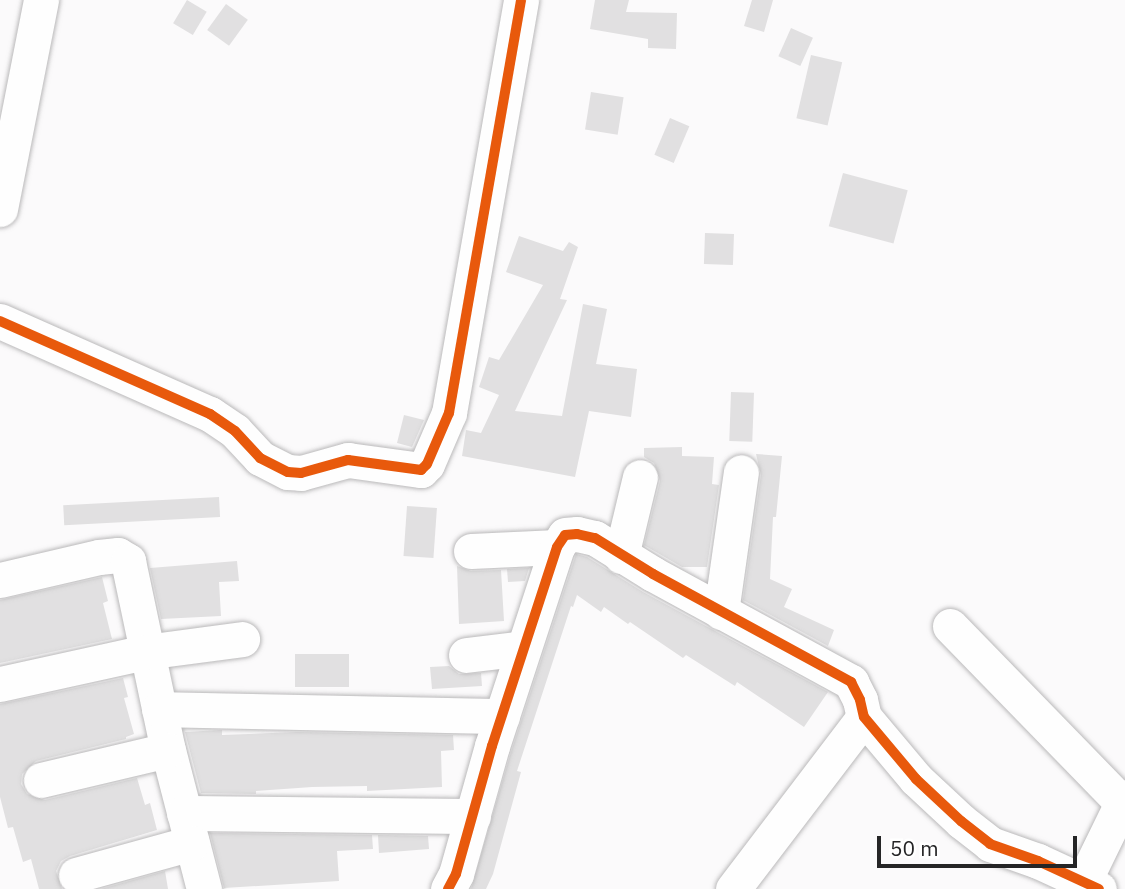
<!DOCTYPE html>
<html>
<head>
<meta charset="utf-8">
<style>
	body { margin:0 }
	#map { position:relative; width:1125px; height:889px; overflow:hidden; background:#fbfafb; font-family:"IBM Plex Sans",sans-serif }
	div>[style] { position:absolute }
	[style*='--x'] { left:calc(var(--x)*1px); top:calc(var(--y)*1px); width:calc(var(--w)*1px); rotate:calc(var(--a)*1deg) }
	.building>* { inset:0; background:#e1e0e1; transform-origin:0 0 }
	.roads { filter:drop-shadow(0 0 2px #bab9ba) drop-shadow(0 0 2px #bab9ba) }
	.minor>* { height:35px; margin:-17.5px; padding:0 17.5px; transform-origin:17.5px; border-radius:17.5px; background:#fefefe }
	.cycleway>* { height:10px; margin:-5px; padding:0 5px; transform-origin:5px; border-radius:5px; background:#e8590c }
	span { translate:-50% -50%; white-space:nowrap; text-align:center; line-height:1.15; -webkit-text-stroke:5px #fff; paint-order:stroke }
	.scale { position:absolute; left:877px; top:836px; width:200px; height:32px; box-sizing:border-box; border:4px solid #252526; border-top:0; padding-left:9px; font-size:21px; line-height:24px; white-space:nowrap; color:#252526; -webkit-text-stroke:5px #fff; paint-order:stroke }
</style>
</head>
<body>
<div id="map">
	<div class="building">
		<div style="left:187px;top:0;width:23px;height:27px;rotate:31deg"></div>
		<div style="clip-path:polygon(595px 0,629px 0,626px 12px,677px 13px,676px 49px,648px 48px,648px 39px,590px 29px)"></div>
		<div style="clip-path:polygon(752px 0,773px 0,764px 32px,744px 26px)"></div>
		<div style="left:226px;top:4px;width:27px;height:32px;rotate:36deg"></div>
		<div style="left:791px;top:28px;width:24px;height:31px;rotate:24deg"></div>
		<div style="left:811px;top:55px;width:32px;height:65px;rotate:13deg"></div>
		<div style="left:591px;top:92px;width:33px;height:38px;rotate:9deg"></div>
		<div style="left:670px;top:118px;width:21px;height:40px;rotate:23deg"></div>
		<div style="left:843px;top:173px;width:67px;height:55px;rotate:15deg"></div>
		<div style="left:705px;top:233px;width:29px;height:31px;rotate:2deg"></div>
		<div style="clip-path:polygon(519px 236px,563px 251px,569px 242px,578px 247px,560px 299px,567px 300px,515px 411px,562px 416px,583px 304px,607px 309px,596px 364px,637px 369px,631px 417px,589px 411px,575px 477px,462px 456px,466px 430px,481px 433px,499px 395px,479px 387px,489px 357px,499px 360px,543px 285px,506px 272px)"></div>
		<div style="left:731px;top:392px;width:23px;height:49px;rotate:2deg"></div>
		<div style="clip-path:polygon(404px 415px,424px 420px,412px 447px,397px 443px)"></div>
		<div style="clip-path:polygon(682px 447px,682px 456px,714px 457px,712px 484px,719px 485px,707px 567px,682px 567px,644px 545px,660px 481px,654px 463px,644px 457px,644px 448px)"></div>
		<div style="clip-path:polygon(756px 454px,782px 456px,776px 517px,773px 517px,770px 579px,792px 589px,784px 607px,834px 630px,828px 646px,743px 600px,761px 475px)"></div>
		<div style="left:219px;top:497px;width:20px;height:156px;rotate:87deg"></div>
		<div style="left:407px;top:506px;width:30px;height:50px;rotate:4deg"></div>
		<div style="clip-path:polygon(576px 554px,587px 557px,643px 592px,828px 692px,804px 727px,737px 682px,735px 686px,686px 655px,683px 658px,630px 622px,628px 624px,604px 607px,601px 612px,577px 595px,573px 607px,571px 606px,517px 771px,521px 772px,493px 874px,486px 889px,471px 889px,511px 752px)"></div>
		<div style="clip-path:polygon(237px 561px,239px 581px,219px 582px,221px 616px,161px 619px,150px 568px)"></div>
		<div style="clip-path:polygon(457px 566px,471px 571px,501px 570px,504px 621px,459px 624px)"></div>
		<div style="clip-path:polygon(529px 568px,525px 581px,508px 582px,507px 569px)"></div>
		<div style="clip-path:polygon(102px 577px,108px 601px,103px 603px,112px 639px,0 663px,0 600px)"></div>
		<div style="left:295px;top:654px;width:54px;height:33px"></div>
		<div style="clip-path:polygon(449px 666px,459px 674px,481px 673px,482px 686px,432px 689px,430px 667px)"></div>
		<div style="clip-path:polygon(123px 678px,128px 697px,124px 698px,134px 734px,126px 737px,126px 739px,36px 761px,22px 774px,21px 784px,27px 794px,45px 800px,137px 778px,145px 805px,150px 803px,157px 830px,70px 856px,61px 861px,56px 871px,62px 889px,39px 889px,31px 859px,23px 862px,13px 827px,8px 828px,0 797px,0 704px)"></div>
		<div style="clip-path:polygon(222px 730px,222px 735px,297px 732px,453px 735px,454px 750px,441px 751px,442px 787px,367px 791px,367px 786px,312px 787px,256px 791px,256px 794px,201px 793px,185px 732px)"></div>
		<div style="clip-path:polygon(210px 833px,372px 835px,373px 849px,337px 851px,339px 881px,224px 888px)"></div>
		<div style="clip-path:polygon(378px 835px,428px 836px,429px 849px,379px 853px)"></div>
		<div style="clip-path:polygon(165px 871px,168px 889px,101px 889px)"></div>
	</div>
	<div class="roads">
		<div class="minor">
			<div style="--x:0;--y:209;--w:213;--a:-78.9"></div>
			<div style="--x:0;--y:321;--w:230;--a:23.9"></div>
			<div style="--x:210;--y:414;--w:30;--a:34"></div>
			<div style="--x:235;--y:431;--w:37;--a:47"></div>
			<div style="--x:260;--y:458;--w:31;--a:27"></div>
			<div style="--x:288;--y:472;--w:13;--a:4"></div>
			<div style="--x:301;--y:473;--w:49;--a:-15.5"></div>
			<div style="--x:348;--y:460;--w:74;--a:7.8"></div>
			<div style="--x:421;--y:470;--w:8;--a:-45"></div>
			<div style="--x:427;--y:464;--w:56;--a:-66.7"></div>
			<div style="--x:449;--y:413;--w:419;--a:-80.1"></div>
			<div style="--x:471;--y:551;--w:86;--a:-2.7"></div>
			<div style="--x:621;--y:556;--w:81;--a:-76.5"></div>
			<div style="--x:0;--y:580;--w:102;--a:-13.1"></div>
			<div style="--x:99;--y:557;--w:19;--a:-6"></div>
			<div style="--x:118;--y:555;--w:12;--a:31"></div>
			<div style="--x:128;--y:561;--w:193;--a:78.1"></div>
			<div style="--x:168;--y:750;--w:144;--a:75.5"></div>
			<div style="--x:721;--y:612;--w:141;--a:-81.9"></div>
			<div style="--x:950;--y:626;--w:245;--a:45.8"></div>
			<div style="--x:466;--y:655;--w:58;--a:-6.9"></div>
			<div style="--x:0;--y:684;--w:148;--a:-12.4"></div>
			<div style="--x:145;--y:652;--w:98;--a:-7.6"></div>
			<div style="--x:159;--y:709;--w:343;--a:1.2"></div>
			<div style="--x:41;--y:780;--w:130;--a:-13.3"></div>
			<div style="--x:184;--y:813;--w:289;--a:0.6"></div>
			<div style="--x:76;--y:875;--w:120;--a:-15.4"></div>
			<div style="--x:1084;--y:881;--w:93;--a:-64"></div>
			<div style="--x:448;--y:889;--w:17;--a:-62"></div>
			<div style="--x:456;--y:874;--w:133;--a:-74.3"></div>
			<div style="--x:492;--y:746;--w:209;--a:-71.9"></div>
			<div style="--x:557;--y:547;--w:14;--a:-56"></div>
			<div style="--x:565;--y:535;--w:12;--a:-5"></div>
			<div style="--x:577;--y:534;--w:18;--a:13"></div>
			<div style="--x:595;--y:538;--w:68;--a:31.8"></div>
			<div style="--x:653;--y:574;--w:226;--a:28.6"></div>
			<div style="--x:851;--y:682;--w:20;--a:63"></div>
			<div style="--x:860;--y:700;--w:17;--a:77"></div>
			<div style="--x:864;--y:717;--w:81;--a:50"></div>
			<div style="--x:916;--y:779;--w:62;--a:43"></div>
			<div style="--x:961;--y:821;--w:37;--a:38"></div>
			<div style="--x:990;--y:844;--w:51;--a:19.5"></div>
			<div style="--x:1038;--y:861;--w:67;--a:24.7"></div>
			<div style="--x:733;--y:889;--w:216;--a:-52.7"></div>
		</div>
	</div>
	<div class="cycleway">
		<div style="--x:0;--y:321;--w:230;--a:23.9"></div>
		<div style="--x:210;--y:414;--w:30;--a:34"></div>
		<div style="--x:235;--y:431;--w:37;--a:47"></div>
		<div style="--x:260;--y:458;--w:31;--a:27"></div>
		<div style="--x:288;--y:472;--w:13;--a:4"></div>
		<div style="--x:301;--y:473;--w:49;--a:-15.5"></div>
		<div style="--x:348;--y:460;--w:74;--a:7.8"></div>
		<div style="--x:421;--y:470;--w:8;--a:-45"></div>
		<div style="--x:427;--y:464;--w:56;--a:-66.7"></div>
		<div style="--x:449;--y:413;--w:419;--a:-80.1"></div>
		<div style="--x:448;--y:889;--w:17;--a:-62"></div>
		<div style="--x:456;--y:874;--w:133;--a:-74.3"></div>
		<div style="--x:492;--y:746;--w:209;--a:-71.9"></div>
		<div style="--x:557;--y:547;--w:14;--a:-56"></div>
		<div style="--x:565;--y:535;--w:12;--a:-5"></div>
		<div style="--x:577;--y:534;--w:18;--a:13"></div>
		<div style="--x:595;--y:538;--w:68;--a:31.8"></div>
		<div style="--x:653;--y:574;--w:226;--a:28.6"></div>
		<div style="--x:851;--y:682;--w:20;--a:63"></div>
		<div style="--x:860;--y:700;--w:17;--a:77"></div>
		<div style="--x:864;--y:717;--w:81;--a:50"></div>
		<div style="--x:916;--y:779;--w:62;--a:43"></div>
		<div style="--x:961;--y:821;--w:37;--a:38"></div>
		<div style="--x:990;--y:844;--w:51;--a:19.5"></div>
		<div style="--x:1038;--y:861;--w:67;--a:24.7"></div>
	</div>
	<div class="scale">50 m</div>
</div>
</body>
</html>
